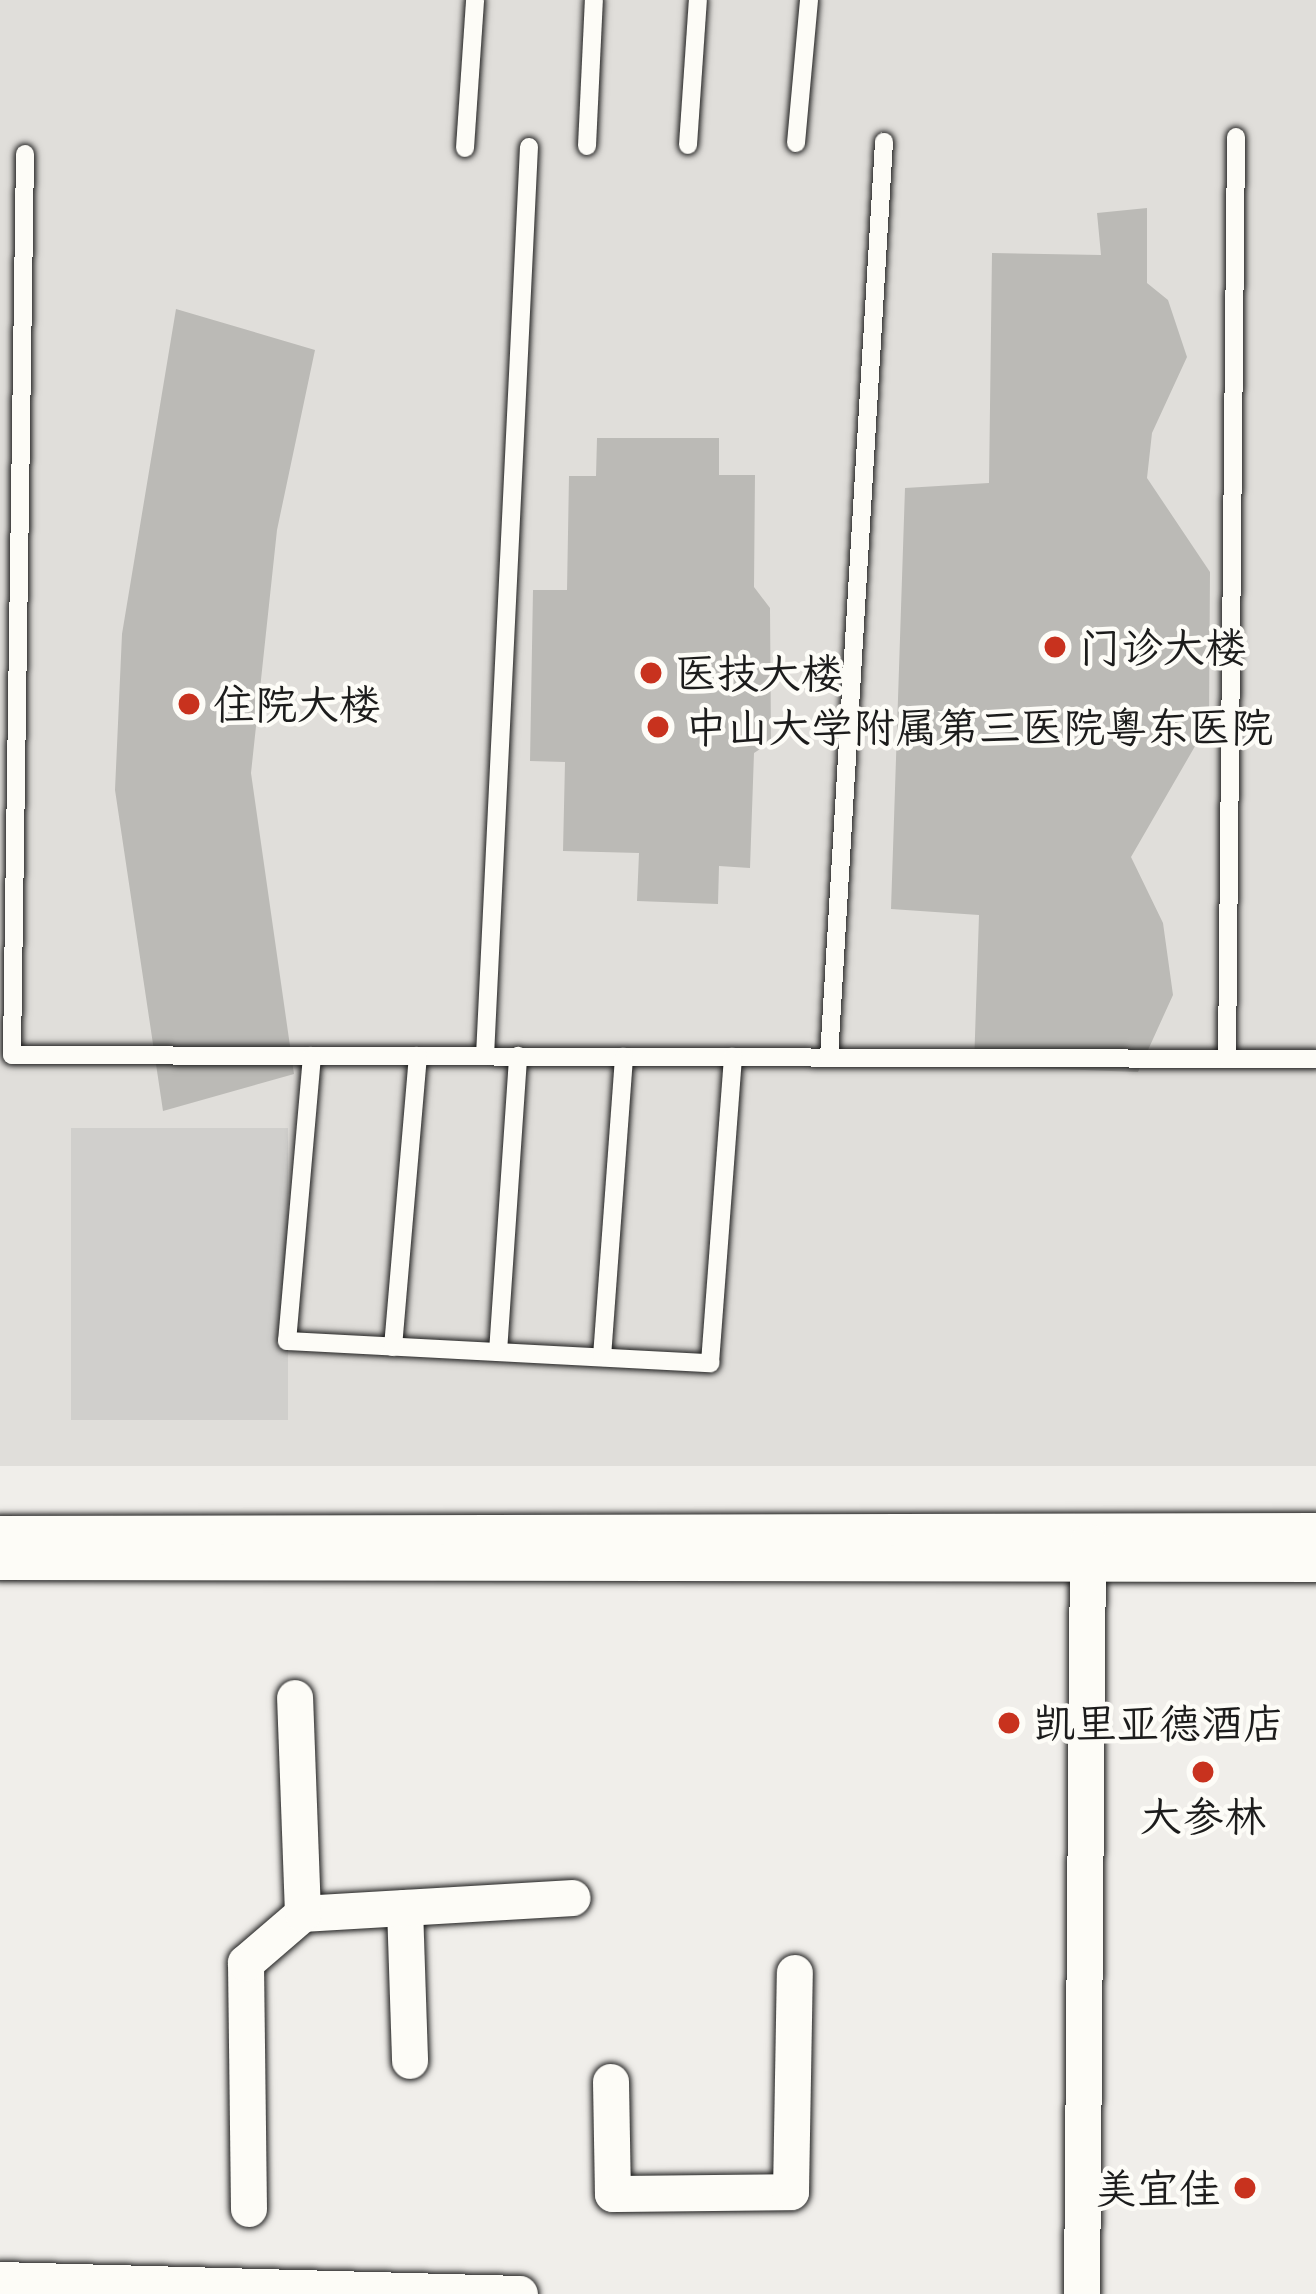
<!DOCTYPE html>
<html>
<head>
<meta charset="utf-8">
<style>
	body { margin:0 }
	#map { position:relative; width:1316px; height:2294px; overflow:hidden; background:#f0eeea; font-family:"Patrick Hand","LXGW WenKai TC",sans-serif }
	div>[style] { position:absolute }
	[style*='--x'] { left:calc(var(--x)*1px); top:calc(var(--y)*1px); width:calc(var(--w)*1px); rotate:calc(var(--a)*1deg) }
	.built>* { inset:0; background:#e0deda; transform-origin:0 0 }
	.green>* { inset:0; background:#d0cfcc; transform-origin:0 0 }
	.building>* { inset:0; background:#bbbab6 }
	.roads { filter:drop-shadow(0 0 3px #1c1c1c) drop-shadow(0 0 3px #1c1c1c) }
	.service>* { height:18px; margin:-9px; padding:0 9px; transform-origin:9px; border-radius:9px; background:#fdfcf7 }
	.minor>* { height:36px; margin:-18px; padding:0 18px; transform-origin:18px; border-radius:18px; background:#fdfcf7 }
	.dots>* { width:33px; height:33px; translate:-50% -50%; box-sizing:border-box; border:6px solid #fdfcf7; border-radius:50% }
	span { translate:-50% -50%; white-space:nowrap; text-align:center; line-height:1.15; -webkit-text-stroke:9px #fdfcf7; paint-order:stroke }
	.poi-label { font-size:42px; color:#1c1c1c }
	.left { translate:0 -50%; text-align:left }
	.right { translate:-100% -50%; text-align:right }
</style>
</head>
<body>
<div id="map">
	<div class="built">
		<div style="left:0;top:0;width:1316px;height:1466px"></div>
	</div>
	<div class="green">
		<div style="left:288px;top:1128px;width:292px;height:217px;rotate:90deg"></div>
	</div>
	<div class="building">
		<div style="clip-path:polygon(1147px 208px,1147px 283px,1168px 300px,1187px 357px,1152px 433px,1147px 478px,1210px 572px,1209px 722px,1131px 857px,1163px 923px,1173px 995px,1138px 1072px,974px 1066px,979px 915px,891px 909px,905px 488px,989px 483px,992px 253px,1101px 255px,1097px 213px)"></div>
		<div style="clip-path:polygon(176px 309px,315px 350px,277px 530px,251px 773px,294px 1074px,163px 1111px,115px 790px,122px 634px)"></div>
		<div style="clip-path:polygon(597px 438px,719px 438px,719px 475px,755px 475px,754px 587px,770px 608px,771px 742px,754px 753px,750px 868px,719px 866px,718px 904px,637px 901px,639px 853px,563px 851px,565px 762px,530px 761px,533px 590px,567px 590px,569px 476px,596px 476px)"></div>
	</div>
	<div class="roads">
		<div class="service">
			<div style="--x:796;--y:143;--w:144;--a:-84.8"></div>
			<div style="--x:688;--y:145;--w:145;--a:-86.1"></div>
			<div style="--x:587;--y:146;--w:146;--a:-87.3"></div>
			<div style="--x:465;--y:148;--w:148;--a:-86.1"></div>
			<div style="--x:25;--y:154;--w:901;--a:90.83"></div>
			<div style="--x:12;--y:1055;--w:1304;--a:0.18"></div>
			<div style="--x:312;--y:1056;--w:286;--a:95"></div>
			<div style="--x:287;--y:1341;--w:424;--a:3"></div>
			<div style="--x:710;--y:1363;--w:307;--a:-85.7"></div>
			<div style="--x:485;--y:1056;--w:910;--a:-87.23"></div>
			<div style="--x:829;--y:1057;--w:917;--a:-86.56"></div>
			<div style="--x:1227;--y:1059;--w:922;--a:-89.44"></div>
			<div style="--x:393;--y:1347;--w:292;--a:-85.1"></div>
			<div style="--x:498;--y:1352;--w:297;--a:-86.1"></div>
			<div style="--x:602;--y:1357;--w:301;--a:-85.8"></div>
		</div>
		<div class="minor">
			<div style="--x:0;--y:1534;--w:1316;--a:-0.13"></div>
			<div style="--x:0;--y:1562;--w:1316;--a:0.09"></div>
			<div style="--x:405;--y:1908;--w:153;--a:88.1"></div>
			<div style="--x:303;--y:1914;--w:270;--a:-3.4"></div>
			<div style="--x:611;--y:2082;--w:112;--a:89"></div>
			<div style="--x:613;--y:2194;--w:178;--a:-0.6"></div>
			<div style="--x:791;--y:2192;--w:219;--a:-89"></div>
			<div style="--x:249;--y:2209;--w:246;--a:-90.7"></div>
			<div style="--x:246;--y:1963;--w:75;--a:-40.7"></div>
			<div style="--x:303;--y:1914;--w:216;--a:-92.1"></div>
			<div style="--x:0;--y:2280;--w:520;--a:1.54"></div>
			<div style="--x:1082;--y:2294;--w:752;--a:-89.54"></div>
		</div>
	</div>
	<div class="dots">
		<div style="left:1055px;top:647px;background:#c8321e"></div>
		<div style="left:651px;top:673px;background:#c8321e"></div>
		<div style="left:189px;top:704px;background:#c8321e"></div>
		<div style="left:658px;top:727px;background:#c8321e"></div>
		<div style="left:1009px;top:1723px;background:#c8321e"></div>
		<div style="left:1203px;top:1772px;background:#c8321e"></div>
		<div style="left:1245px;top:2188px;background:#c8321e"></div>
	</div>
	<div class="poi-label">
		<span class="left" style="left:1079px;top:647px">门诊大楼</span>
		<span class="left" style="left:675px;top:673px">医技大楼</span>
		<span class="left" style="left:213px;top:704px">住院大楼</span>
		<span class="left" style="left:685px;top:727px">中山大学附属第三医院粤东医院</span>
		<span class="left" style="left:1033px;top:1723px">凯里亚德酒店</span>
		<span style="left:1203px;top:1816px">大参林</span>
		<span class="right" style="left:1221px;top:2188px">美宜佳</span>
	</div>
</div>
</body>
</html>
